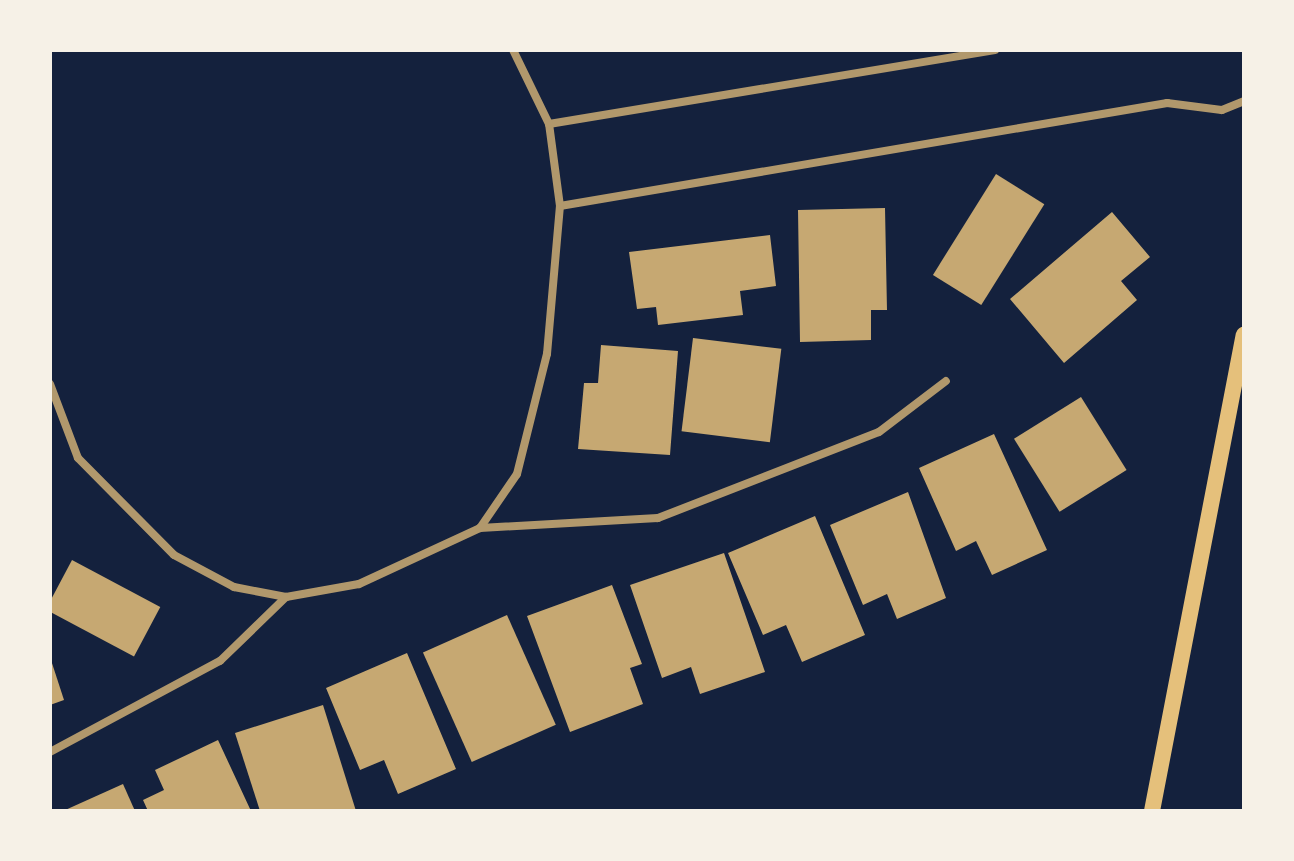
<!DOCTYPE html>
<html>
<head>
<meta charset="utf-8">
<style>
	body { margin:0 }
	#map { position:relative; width:1294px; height:861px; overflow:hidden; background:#14213d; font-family:"Varela Round",sans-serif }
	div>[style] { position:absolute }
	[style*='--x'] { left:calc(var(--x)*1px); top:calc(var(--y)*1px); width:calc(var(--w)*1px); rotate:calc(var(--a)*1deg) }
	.building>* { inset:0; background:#c6a872; transform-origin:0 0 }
	.minor>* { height:8px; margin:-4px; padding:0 4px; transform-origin:4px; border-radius:4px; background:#b1986c }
	.secondary>* { height:16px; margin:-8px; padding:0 8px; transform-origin:8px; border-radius:8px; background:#e5c07b }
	span { translate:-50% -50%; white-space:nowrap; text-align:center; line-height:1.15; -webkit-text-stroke:6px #f6f1e7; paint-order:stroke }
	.frame { position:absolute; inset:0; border:52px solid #f6f1e7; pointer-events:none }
</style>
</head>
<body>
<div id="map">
	<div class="building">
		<div style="left:996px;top:174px;width:57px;height:119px;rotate:32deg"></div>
		<div style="clip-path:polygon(885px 208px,887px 310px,871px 310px,871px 340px,800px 342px,798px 210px)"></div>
		<div style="clip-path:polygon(1112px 212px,1150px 257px,1121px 281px,1137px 300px,1064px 363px,1010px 299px)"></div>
		<div style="clip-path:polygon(770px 235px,776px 286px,740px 291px,743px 315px,658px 325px,656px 307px,637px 309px,629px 252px)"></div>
		<div style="left:693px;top:338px;width:89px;height:94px;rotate:7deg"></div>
		<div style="clip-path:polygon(601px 345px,678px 351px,670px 455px,578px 449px,584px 383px,598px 383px)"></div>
		<div style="left:1081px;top:397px;width:86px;height:79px;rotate:58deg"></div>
		<div style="clip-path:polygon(994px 434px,1047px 550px,992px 575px,976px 541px,956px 551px,919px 468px)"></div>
		<div style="clip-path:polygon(908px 492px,946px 598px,897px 619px,887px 594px,863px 605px,830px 525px)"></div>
		<div style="clip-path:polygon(815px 516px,865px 635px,802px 662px,786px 625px,763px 635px,728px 553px)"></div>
		<div style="clip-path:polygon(724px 553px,765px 672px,700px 694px,691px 667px,662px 678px,630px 585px)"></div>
		<div style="left:72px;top:560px;width:100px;height:56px;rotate:28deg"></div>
		<div style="clip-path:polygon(612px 585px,642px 664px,630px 668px,643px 704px,570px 732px,527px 616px)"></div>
		<div style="left:507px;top:615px;width:120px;height:92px;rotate:66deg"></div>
		<div style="clip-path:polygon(407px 653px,456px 769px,398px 794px,384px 760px,360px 770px,326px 688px)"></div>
		<div style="clip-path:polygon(50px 657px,64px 700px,50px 705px)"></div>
		<div style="clip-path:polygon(323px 705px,356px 811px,260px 811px,235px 733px)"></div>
		<div style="clip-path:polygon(218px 740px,251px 811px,148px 811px,143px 800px,164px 790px,155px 770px)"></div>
		<div style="clip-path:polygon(123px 784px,135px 811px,63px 811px)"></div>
	</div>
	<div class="minor">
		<div style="--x:549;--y:124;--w:452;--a:-9.4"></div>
		<div style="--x:560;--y:206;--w:616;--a:-9.63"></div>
		<div style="--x:1167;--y:103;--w:55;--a:7.3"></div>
		<div style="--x:1222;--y:110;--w:24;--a:-22"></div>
		<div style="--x:50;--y:384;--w:79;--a:69.3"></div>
		<div style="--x:78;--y:458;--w:136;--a:45.3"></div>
		<div style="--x:174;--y:555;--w:68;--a:28.1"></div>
		<div style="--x:234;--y:587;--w:53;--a:10.9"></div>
		<div style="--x:286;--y:597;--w:74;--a:-10.1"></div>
		<div style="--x:359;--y:584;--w:133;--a:-24.8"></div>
		<div style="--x:480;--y:528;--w:65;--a:-55.6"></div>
		<div style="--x:517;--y:474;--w:124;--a:-76"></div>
		<div style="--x:547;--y:354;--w:149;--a:-85"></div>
		<div style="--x:560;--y:206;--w:83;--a:-97.6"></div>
		<div style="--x:549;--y:124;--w:82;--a:-115.9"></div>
		<div style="--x:480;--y:528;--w:178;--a:-3.2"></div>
		<div style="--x:658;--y:518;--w:237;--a:-21.3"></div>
		<div style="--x:879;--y:432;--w:84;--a:-37.3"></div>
		<div style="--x:50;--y:752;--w:193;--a:-28.2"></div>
		<div style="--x:220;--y:661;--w:92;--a:-44.1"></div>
	</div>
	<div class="secondary">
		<div style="--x:1152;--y:811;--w:485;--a:-79.1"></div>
	</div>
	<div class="frame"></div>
</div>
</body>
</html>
